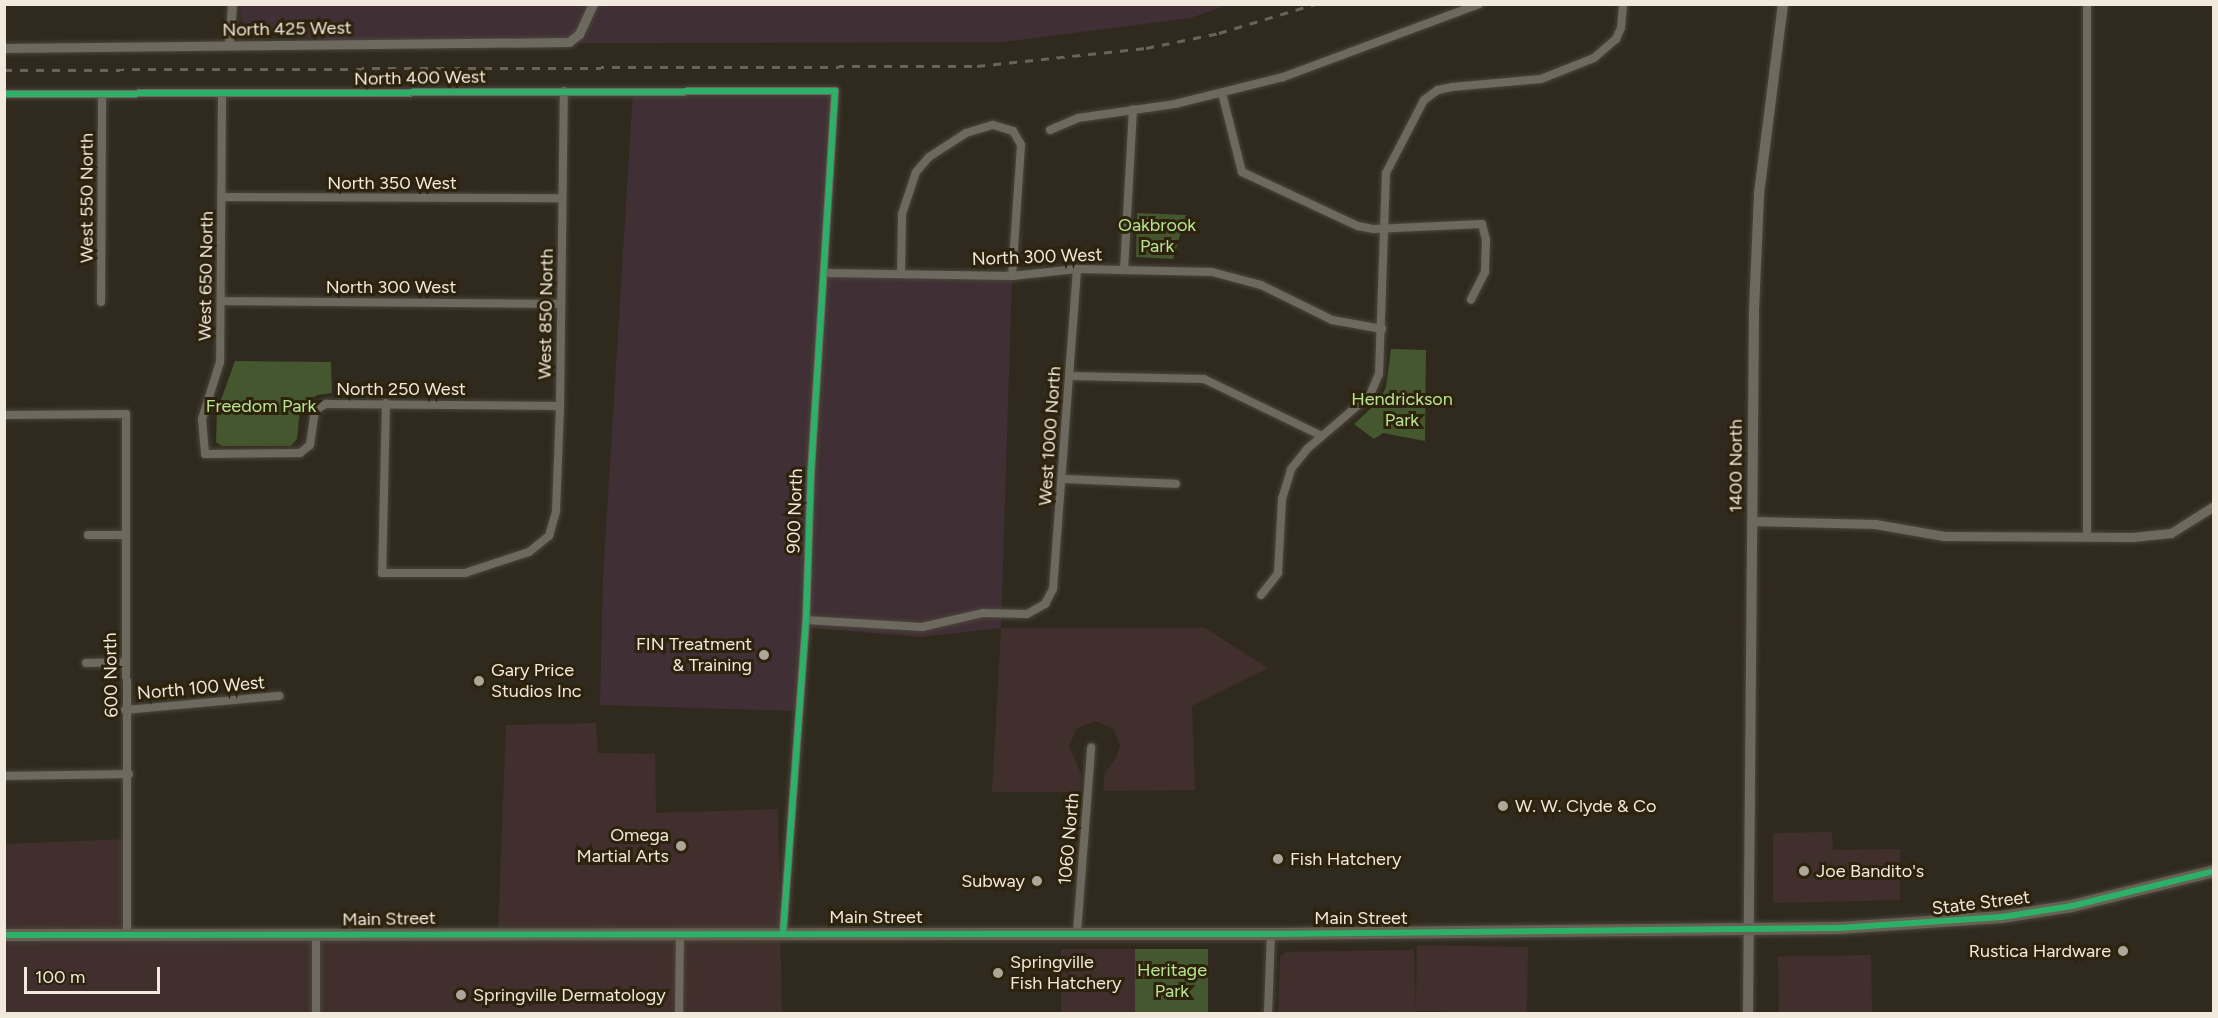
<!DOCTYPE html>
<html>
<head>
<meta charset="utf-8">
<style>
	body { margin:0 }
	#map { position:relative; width:2218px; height:1018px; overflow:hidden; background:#302a1e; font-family:Figtree,sans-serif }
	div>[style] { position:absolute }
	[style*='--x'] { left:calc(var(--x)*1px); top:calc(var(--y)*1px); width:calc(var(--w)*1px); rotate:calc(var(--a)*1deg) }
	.commercial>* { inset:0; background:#412f2d; transform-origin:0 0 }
	.industrial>* { inset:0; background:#402f35 }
	.green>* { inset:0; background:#44572e; transform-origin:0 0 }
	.roads { filter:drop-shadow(0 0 2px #4a463c) drop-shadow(0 0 2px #4a463c) }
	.minor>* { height:8px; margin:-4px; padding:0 4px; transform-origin:4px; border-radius:4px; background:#6d695f }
	.tertiary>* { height:9px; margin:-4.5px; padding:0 4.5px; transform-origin:4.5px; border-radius:4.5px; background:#6d695f }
	.secondary>* { height:10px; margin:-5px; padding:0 5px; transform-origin:5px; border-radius:5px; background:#6d695f }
	.primary>* { height:12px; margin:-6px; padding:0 6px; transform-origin:6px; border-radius:6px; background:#676053 }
	.rail>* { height:3px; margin-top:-1.5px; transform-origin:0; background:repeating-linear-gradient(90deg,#68645a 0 8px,transparent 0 16px) }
	.cycleway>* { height:6px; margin:-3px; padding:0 3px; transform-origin:3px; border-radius:3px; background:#2db169 }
	.dots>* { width:16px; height:16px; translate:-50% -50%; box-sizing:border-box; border:3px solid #2d230d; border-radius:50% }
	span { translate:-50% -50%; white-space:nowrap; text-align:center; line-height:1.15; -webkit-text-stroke:6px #2d230d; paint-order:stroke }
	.street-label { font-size:18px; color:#f0e9dc }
	.park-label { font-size:18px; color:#b9e491 }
	.poi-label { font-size:18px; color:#f0e9dc }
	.right { translate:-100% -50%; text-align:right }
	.left { translate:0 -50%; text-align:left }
	.frame { position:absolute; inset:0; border:6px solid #f0e9dc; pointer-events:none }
	.scale { position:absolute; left:24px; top:967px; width:136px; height:27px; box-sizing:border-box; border:3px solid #f0e9dc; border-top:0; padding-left:8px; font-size:18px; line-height:21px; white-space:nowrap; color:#f0e9dc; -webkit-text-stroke:4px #2d230d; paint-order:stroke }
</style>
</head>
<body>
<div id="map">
	<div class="commercial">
		<div style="clip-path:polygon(1001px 628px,1205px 628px,1268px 668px,1192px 706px,1195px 790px,1103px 791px,1105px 772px,1116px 758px,1120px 745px,1113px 729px,1095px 721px,1077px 728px,1069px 746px,1081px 774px,1080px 792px,992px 792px)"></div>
		<div style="clip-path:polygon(596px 723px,598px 753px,655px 754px,656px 813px,778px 809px,782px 1013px,5px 1013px,4px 844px,128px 839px,127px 935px,498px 933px,506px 725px)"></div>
		<div style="clip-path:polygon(1832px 832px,1833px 850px,1900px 849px,1900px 900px,1773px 903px,1773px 833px)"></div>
		<div style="left:1528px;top:947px;width:66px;height:111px;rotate:91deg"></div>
		<div style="left:1061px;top:949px;width:74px;height:64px"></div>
		<div style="clip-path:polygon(1414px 950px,1416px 1013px,1278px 1013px,1280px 956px,1285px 952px)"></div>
		<div style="left:1871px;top:955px;width:58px;height:93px;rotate:89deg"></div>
	</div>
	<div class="industrial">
		<div style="clip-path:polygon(240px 5px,1226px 5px,1191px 18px,1003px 42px,365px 44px,249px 30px,241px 20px)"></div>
		<div style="clip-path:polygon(633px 91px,835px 91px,827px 273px,1012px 276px,1001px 628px,921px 637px,811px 628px,796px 711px,600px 705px,603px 577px)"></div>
	</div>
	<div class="green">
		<div style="clip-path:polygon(1137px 213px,1186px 215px,1173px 259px,1136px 257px)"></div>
		<div style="clip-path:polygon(1391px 349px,1426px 350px,1425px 441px,1383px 433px,1374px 439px,1354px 424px,1379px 401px,1386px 387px)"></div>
		<div style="clip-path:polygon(235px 361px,331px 362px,332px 393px,317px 395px,300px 408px,297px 439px,291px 446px,222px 446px,216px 442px,217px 411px)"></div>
		<div style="left:1135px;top:949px;width:73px;height:64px"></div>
	</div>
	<div class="roads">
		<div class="minor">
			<div style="--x:1222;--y:93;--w:81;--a:75.8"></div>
			<div style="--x:1242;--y:172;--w:128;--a:25"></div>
			<div style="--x:1358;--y:226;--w:16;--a:11"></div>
			<div style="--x:1374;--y:229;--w:108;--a:-2.7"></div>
			<div style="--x:1482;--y:224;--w:16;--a:76"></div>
			<div style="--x:1486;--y:240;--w:32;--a:92"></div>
			<div style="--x:1485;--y:272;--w:31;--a:117"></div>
			<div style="--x:4;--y:94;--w:831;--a:-0.21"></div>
			<div style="--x:835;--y:91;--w:382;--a:93.6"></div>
			<div style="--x:811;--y:472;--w:148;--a:91.9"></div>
			<div style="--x:806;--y:620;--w:313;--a:94.2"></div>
			<div style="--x:222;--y:95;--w:267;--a:90.4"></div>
			<div style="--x:220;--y:362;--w:60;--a:107.5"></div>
			<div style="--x:202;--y:419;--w:35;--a:85"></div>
			<div style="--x:205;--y:454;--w:95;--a:-0.6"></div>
			<div style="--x:300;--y:453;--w:13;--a:-39"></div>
			<div style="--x:310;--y:445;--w:35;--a:-82"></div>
			<div style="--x:315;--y:410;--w:13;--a:-29"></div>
			<div style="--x:326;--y:404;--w:234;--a:0.5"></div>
			<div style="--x:1050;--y:130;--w:30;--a:-23"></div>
			<div style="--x:1078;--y:118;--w:98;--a:-8.2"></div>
			<div style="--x:1175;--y:104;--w:111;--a:-14"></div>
			<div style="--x:1283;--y:77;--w:209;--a:-20.4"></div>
			<div style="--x:222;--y:197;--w:340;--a:0.2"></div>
			<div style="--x:1124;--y:270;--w:161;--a:-86.8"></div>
			<div style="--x:827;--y:273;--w:185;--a:0.9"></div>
			<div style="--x:1012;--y:276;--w:65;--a:-6.1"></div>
			<div style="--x:1077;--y:269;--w:135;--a:1.3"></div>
			<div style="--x:1212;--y:272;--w:51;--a:14.9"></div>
			<div style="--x:1261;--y:285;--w:79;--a:26.2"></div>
			<div style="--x:1332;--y:320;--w:51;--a:10.2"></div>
			<div style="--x:901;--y:274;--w:60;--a:-89"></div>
			<div style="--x:902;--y:214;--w:44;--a:-71.6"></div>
			<div style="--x:916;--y:172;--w:20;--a:-49"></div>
			<div style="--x:929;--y:157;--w:44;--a:-33"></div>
			<div style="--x:966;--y:133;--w:28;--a:-17"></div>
			<div style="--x:993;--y:125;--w:21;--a:17"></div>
			<div style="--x:1013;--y:131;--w:16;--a:60"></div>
			<div style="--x:1021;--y:145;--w:131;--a:93.9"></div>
			<div style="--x:221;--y:301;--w:340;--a:0.5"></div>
			<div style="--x:101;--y:302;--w:208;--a:-89.7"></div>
			<div style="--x:1070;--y:376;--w:134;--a:1.3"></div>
			<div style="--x:1204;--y:379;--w:131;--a:25.8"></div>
			<div style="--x:386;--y:403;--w:170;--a:91.3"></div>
			<div style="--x:382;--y:573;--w:83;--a:0"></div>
			<div style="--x:465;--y:573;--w:67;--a:-18.2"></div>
			<div style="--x:529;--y:552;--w:26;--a:-39"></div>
			<div style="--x:549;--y:536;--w:26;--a:-74"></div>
			<div style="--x:556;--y:511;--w:105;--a:-87.8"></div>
			<div style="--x:560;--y:406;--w:315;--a:-89.3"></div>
			<div style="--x:4;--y:415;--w:122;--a:-0.5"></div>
			<div style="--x:126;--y:414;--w:521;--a:89.89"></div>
			<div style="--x:1063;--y:479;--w:113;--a:2.5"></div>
			<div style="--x:88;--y:535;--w:37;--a:0"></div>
			<div style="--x:2087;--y:537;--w:533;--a:-90"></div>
			<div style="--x:1261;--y:595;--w:28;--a:-52"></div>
			<div style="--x:1278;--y:573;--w:74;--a:-86.9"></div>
			<div style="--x:1282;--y:499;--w:31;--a:-73"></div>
			<div style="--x:1291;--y:469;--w:26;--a:-51"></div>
			<div style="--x:1307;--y:449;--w:83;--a:-40.6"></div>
			<div style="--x:1370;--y:395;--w:23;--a:-67"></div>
			<div style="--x:1379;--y:374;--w:201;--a:-88"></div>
			<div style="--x:1386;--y:173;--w:82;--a:-62.5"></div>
			<div style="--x:1424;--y:100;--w:17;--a:-36"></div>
			<div style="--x:1438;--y:90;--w:14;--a:-12"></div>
			<div style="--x:1452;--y:87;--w:89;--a:-5.1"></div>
			<div style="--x:1541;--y:79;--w:57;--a:-21.6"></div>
			<div style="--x:1594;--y:58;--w:29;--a:-41"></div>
			<div style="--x:1616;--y:39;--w:12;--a:-66"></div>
			<div style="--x:1621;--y:28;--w:24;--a:-85"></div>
			<div style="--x:806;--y:620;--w:116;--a:3.5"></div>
			<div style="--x:922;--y:627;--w:63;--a:-12.9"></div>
			<div style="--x:983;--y:613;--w:44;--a:1.3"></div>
			<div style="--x:1027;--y:614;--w:21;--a:-29"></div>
			<div style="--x:1045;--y:604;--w:17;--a:-62"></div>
			<div style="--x:1053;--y:589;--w:321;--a:-85.7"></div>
			<div style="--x:86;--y:663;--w:39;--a:-1"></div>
			<div style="--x:125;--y:710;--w:155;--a:-5.2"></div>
			<div style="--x:4;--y:776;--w:125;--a:-0.9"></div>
			<div style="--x:1077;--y:932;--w:185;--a:-85.6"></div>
			<div style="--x:316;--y:935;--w:79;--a:90"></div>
			<div style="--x:679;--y:1014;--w:80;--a:-89.3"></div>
			<div style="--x:1268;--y:1014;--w:80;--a:-87.9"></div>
		</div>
		<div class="tertiary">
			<div style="--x:229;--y:45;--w:41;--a:-85.8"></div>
			<div style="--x:4;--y:48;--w:565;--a:-0.61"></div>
			<div style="--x:569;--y:42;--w:13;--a:-39"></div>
			<div style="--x:579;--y:34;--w:33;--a:-65"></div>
			<div style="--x:1752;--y:521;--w:123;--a:1.4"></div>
			<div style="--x:1875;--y:524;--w:70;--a:9.9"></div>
			<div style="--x:1944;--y:536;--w:189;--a:0.3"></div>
			<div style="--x:2133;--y:537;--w:38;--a:-6"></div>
			<div style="--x:2171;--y:533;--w:51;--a:-32.1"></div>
		</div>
		<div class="secondary">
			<div style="--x:1748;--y:1014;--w:704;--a:-89.51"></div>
			<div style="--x:1754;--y:310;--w:116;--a:-87.5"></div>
			<div style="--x:1759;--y:194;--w:192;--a:-82.8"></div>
		</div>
		<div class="primary">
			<div style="--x:4;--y:935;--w:1267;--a:-0.05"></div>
			<div style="--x:1271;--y:934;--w:568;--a:-0.61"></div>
			<div style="--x:1839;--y:928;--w:163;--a:-3.9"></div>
			<div style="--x:2002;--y:917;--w:71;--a:-8.9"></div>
			<div style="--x:2072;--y:906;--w:146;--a:-13.8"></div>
		</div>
	</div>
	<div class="rail">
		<div style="--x:4;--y:70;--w:973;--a:-0.24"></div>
		<div style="--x:977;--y:66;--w:170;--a:-6.1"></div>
		<div style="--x:1146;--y:48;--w:75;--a:-11.6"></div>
		<div style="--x:1219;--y:33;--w:100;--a:-16.8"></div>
	</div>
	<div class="cycleway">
		<div style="--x:4;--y:94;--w:831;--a:-0.21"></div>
		<div style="--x:835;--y:91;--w:382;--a:93.6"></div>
		<div style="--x:811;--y:472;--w:148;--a:91.9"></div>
		<div style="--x:806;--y:620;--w:313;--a:94.2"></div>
		<div style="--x:4;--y:935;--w:1267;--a:-0.05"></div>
		<div style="--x:1271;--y:934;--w:568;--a:-0.61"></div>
		<div style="--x:1839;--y:928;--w:163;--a:-3.9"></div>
		<div style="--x:2002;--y:917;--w:71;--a:-8.9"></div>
		<div style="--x:2072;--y:906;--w:146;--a:-13.8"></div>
	</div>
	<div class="dots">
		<div style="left:764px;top:655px;background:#ada69a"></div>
		<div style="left:479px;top:681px;background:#ada69a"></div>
		<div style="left:1503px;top:806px;background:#ada69a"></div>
		<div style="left:681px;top:846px;background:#ada69a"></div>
		<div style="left:1278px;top:859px;background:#ada69a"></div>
		<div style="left:1804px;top:871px;background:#ada69a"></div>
		<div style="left:1037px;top:881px;background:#ada69a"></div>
		<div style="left:2123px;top:951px;background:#ada69a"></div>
		<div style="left:998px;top:973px;background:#ada69a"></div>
		<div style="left:461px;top:995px;background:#ada69a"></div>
	</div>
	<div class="street-label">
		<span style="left:287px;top:29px;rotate:-1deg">North 425 West</span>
		<span style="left:420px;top:78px;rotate:-1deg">North 400 West</span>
		<span style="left:392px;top:183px">North 350 West</span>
		<span style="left:87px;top:198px;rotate:-90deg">West 550 North</span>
		<span style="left:1037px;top:257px;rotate:-2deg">North 300 West</span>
		<span style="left:206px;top:276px;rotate:-89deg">West 650 North</span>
		<span style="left:391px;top:287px">North 300 West</span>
		<span style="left:546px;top:314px;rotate:-89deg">West 850 North</span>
		<span style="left:401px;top:389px">North 250 West</span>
		<span style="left:1050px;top:436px;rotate:-86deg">West 1000 North</span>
		<span style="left:1736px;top:466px;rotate:-90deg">1400 North</span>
		<span style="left:795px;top:511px;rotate:-88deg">900 North</span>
		<span style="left:111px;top:675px;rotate:-91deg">600 North</span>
		<span style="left:201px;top:688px;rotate:-5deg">North 100 West</span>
		<span style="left:1069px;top:839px;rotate:-85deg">1060 North</span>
		<span style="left:1981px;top:903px;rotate:-7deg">State Street</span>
		<span style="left:876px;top:917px">Main Street</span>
		<span style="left:1361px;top:918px">Main Street</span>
		<span style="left:389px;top:919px;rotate:-1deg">Main Street</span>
	</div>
	<div class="park-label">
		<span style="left:1157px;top:236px">Oakbrook<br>Park</span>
		<span style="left:1402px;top:410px">Hendrickson<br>Park</span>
		<span style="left:261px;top:406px">Freedom Park</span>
		<span style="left:1172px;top:981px">Heritage<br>Park</span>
	</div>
	<div class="poi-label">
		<span class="right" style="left:752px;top:655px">FIN Treatment<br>&amp; Training</span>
		<span class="left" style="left:491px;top:681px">Gary Price<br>Studios Inc</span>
		<span class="left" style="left:1515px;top:806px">W. W. Clyde &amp; Co</span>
		<span class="right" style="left:669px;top:846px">Omega<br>Martial Arts</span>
		<span class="left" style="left:1290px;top:859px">Fish Hatchery</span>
		<span class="left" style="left:1816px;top:871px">Joe Bandito's</span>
		<span class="right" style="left:1025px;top:881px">Subway</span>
		<span class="right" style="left:2111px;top:951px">Rustica Hardware</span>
		<span class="left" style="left:1010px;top:973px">Springville<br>Fish Hatchery</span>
		<span class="left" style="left:473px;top:995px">Springville Dermatology</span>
	</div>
	<div class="frame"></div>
	<div class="scale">100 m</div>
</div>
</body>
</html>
